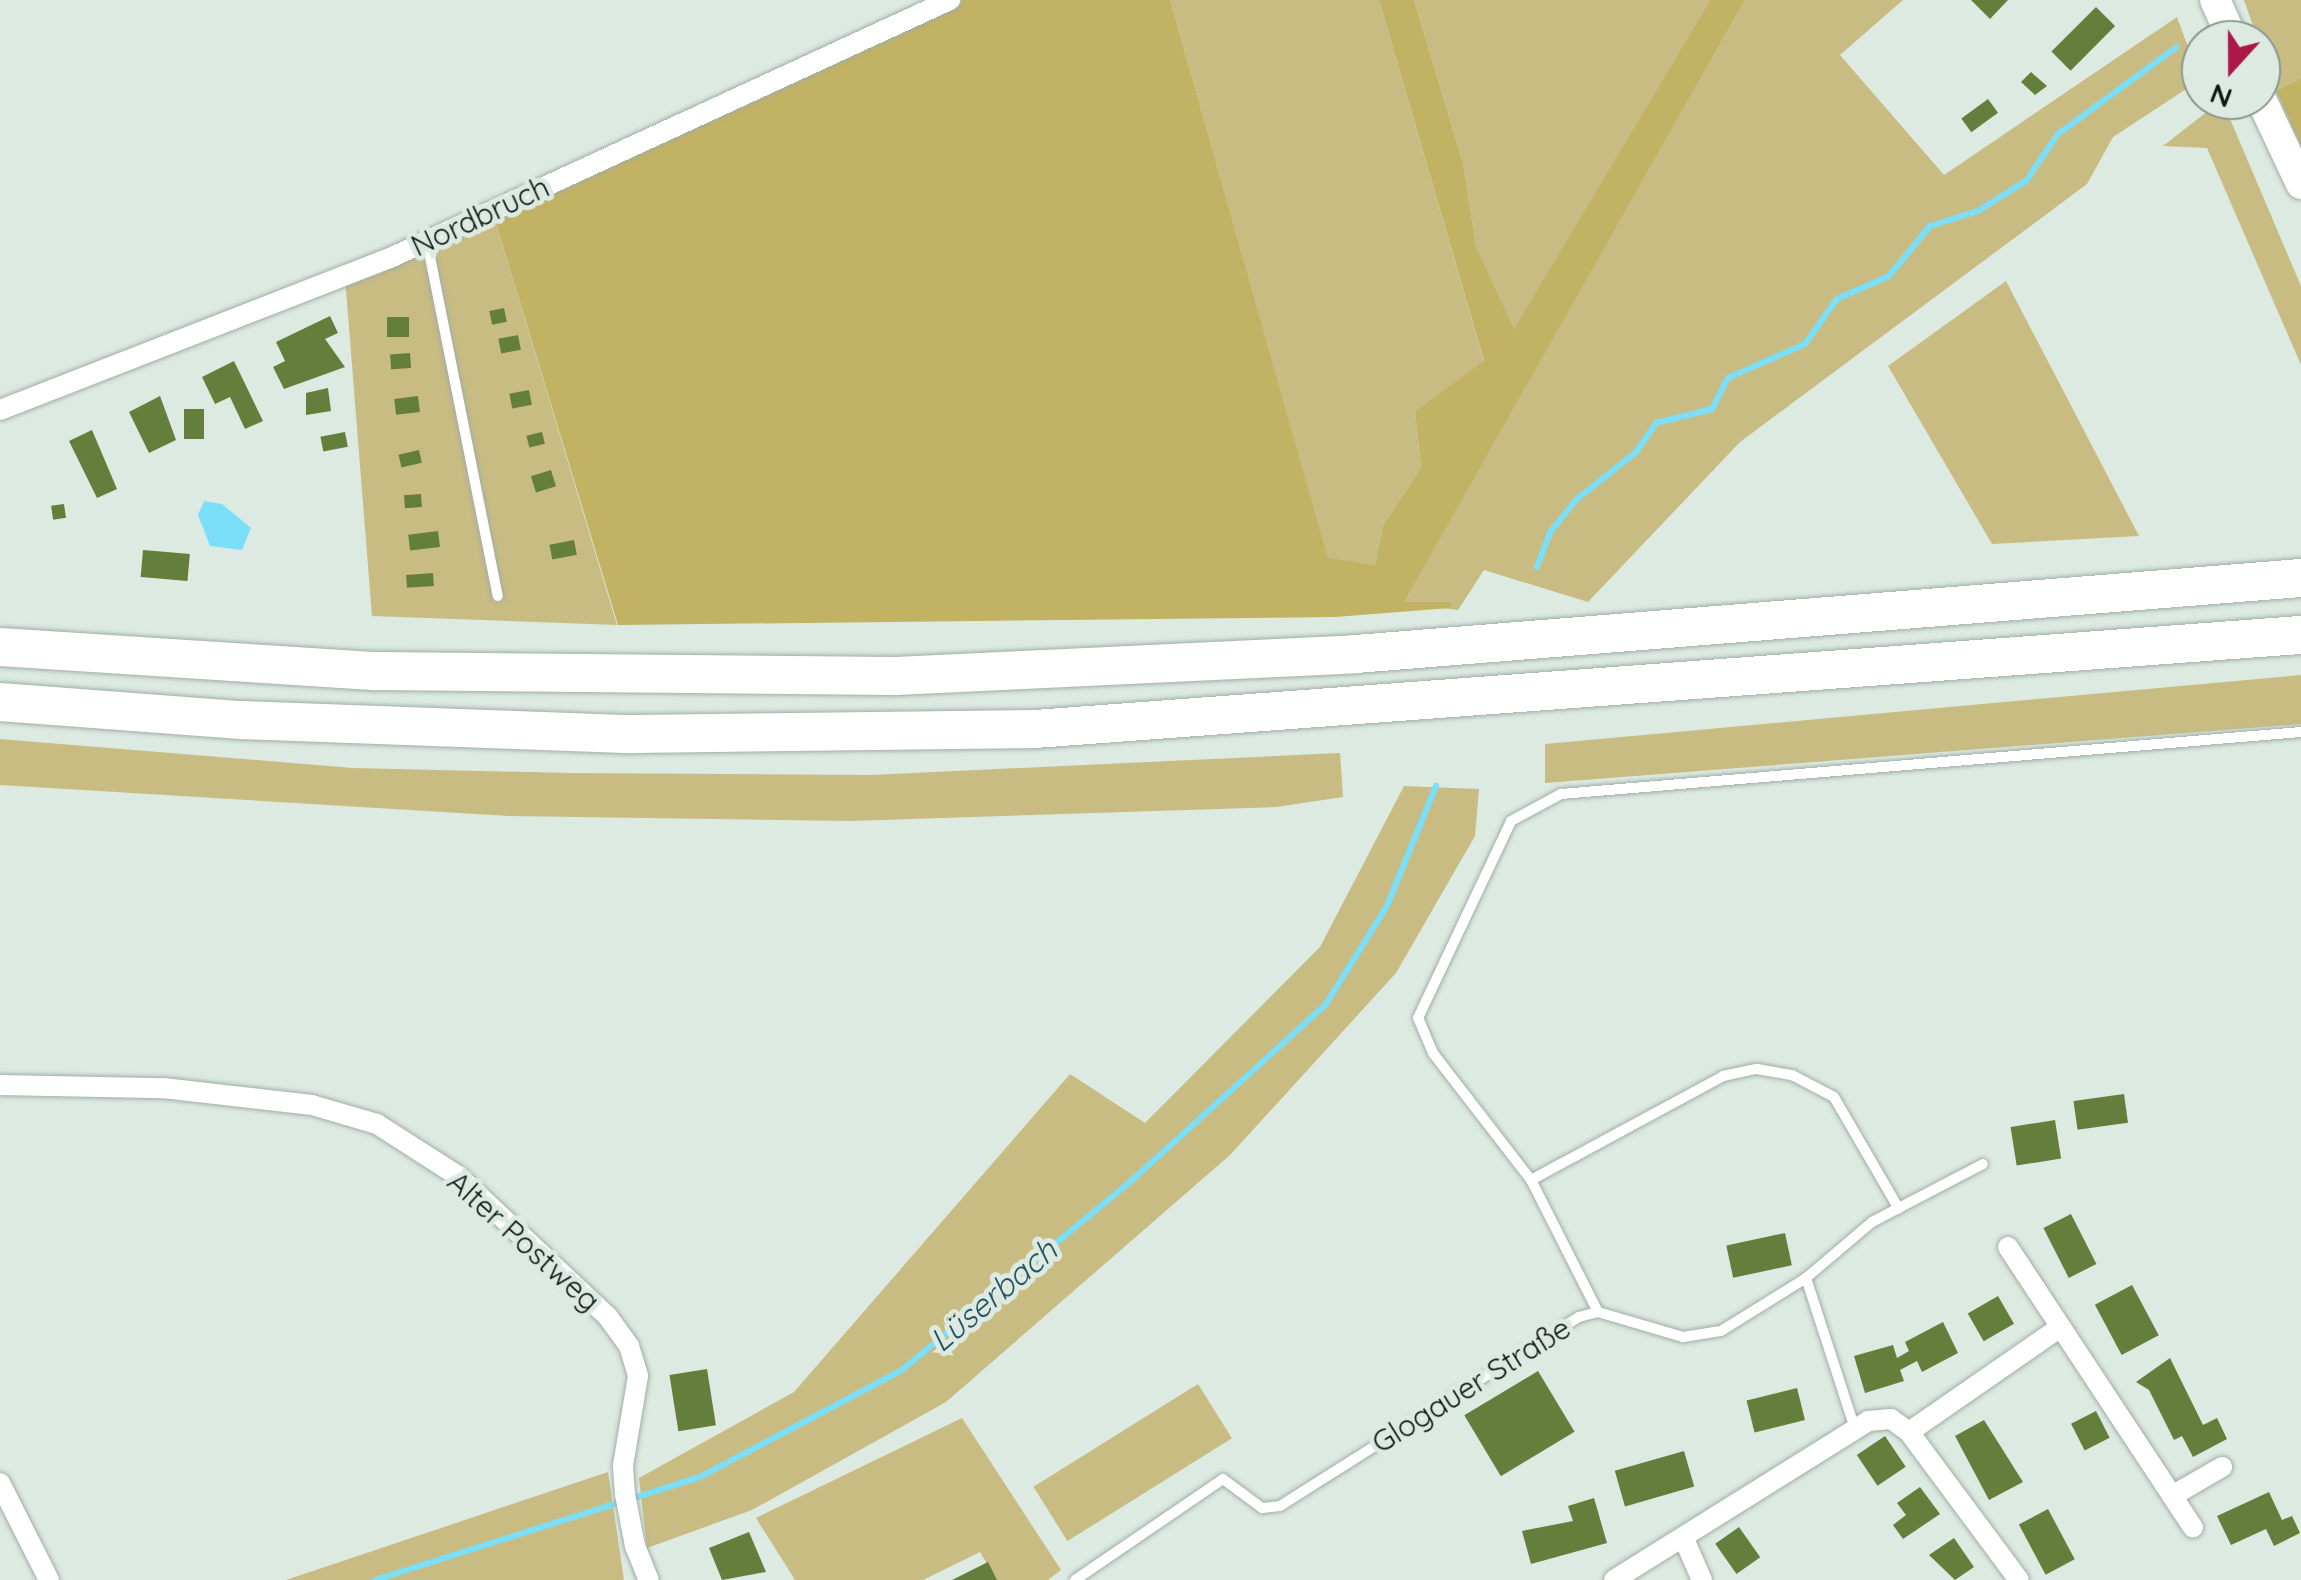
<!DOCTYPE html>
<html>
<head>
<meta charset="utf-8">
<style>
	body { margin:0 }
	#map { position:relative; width:2301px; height:1580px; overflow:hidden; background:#dceae1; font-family:Quicksand,sans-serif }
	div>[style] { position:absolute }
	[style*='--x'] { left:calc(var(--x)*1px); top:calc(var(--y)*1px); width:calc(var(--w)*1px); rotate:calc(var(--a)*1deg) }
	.green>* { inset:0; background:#c8bc83; transform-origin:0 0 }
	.forest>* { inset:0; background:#c2b264 }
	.water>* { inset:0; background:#7bdffa }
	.stream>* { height:6px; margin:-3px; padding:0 3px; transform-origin:3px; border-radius:3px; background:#7bdffa }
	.building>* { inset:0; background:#637f3b; transform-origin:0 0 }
	.roads { filter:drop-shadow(0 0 2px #a0aea5) drop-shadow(0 0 2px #a0aea5) }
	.service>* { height:10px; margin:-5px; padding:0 5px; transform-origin:5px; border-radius:5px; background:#fff }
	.minor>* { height:20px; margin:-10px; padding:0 10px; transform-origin:10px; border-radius:10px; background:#fff }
	.secondary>* { height:30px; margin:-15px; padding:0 15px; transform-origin:15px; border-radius:15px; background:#fff }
	.motorway>* { height:38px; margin:-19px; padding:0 19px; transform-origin:19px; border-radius:19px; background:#fff }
	span { translate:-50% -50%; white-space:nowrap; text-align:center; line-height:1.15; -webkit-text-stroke:10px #dceae1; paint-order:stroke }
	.street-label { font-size:30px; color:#131815 }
	.water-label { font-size:32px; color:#285460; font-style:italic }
	.north { position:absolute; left:2181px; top:20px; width:100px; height:100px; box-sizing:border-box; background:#dceae1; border:2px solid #8c968f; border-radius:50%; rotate:201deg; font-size:28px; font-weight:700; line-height:40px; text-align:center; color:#131815 }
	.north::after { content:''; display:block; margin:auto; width:35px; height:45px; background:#ab184a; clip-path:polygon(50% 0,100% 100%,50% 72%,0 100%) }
</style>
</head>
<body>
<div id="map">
	<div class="green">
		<div style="clip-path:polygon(1170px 0,1379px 0,1484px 362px,1415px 411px,1421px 468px,1383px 525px,1375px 565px,1328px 559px)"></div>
		<div style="clip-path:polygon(1414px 0,1710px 0,1514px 330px,1476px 246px,1463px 163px)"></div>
		<div style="clip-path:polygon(1745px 0,1903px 0,1840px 55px,1944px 175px,2177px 17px,2200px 80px,2113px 137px,2087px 184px,1740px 442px,1588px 602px,1484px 570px,1458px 610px,1403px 603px)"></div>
		<div style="clip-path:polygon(2244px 0,2301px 0,2301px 78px,2276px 91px)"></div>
		<div style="clip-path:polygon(2222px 100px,2301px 286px,2301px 365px,2207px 148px,2163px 146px)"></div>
		<div style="clip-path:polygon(492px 210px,617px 625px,372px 616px,345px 277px)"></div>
		<div style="clip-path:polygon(2006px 281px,2139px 536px,1992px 544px,1888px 366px)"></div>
		<div style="clip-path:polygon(2301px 675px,2301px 724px,1545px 783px,1545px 744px)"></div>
		<div style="clip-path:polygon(0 739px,353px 768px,569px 773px,871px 775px,1340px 753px,1343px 797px,1276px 807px,850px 821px,509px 816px,0 785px)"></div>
		<div style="clip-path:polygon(1404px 786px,1479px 789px,1475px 836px,1396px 973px,1230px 1155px,946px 1402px,752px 1510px,647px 1548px,639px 1478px,794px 1392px,1070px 1074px,1145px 1123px,1320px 947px)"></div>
		<div style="left:1198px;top:1384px;width:64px;height:194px;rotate:58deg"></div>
		<div style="clip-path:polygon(962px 1418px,1061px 1570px,1048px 1580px,997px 1580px,980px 1552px,923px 1580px,795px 1580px,756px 1518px)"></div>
		<div style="clip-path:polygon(608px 1472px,624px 1580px,286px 1580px)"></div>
	</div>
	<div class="forest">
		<div style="clip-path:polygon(956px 0,1170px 0,1328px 558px,1375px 565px,1383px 525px,1421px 468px,1415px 411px,1484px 361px,1379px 0,1414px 0,1463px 163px,1476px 246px,1514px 329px,1710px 0,1745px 0,1404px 602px,1451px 602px,1450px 608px,1335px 617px,618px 625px,492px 210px)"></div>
		<div style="clip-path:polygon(2301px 78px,2301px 146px,2276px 91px)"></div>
	</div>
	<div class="water">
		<div style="clip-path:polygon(204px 501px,222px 504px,251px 528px,242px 550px,210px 546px,198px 515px)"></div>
	</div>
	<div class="stream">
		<div style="--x:1537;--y:567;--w:39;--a:-69"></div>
		<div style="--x:1551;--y:531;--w:41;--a:-50.9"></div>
		<div style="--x:1577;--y:499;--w:75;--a:-38.5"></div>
		<div style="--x:1636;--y:452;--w:35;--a:-55"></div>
		<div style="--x:1656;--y:423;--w:58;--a:-14"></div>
		<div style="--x:1712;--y:409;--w:35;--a:-63"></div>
		<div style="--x:1728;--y:378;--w:84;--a:-23.8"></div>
		<div style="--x:1805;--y:344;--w:55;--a:-54.6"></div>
		<div style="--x:1837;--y:299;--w:57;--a:-23.9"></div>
		<div style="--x:1889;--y:276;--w:65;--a:-50.6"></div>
		<div style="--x:1930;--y:226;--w:50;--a:-17.4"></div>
		<div style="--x:1978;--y:211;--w:57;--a:-32"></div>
		<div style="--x:2026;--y:181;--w:57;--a:-55.8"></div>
		<div style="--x:2058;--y:134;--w:147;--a:-36.2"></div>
		<div style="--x:375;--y:1580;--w:343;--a:-17.6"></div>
		<div style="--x:702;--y:1476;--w:226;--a:-27.9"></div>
		<div style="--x:902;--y:1370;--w:296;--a:-39.5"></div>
		<div style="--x:1130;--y:1182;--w:265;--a:-42.2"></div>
		<div style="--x:1326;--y:1004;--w:115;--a:-58.1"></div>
		<div style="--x:1387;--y:906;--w:130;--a:-67.8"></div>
	</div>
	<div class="building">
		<div style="clip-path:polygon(1971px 0,2008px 0,1990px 19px)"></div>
		<div style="left:2096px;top:7px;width:27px;height:63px;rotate:45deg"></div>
		<div style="clip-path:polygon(2031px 72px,2047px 86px,2035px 95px,2021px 82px)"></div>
		<div style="left:1988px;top:99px;width:17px;height:33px;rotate:54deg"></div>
		<div style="left:504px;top:308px;width:14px;height:15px;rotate:78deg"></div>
		<div style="clip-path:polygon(330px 316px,338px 333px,325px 339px,345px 367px,284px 389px,273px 367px,285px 361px,276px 342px)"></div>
		<div style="left:387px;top:317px;width:22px;height:20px"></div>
		<div style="left:518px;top:335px;width:15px;height:20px;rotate:79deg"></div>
		<div style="left:410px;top:353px;width:15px;height:20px;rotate:86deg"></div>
		<div style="clip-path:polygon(234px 361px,263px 421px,245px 429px,230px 397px,215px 404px,202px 377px)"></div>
		<div style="clip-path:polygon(328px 388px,331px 411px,306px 415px,306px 393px)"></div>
		<div style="left:529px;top:390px;width:15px;height:20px;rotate:79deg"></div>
		<div style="clip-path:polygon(160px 396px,176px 440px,149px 453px,129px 412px)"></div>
		<div style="left:418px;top:396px;width:16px;height:24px;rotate:83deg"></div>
		<div style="left:184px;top:409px;width:20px;height:30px"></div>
		<div style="clip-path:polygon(92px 430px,117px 489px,97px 498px,69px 441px)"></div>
		<div style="left:345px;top:432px;width:15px;height:25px;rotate:79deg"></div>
		<div style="left:542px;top:432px;width:12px;height:16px;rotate:76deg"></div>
		<div style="left:419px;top:450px;width:13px;height:21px;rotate:77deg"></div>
		<div style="left:551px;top:470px;width:17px;height:21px;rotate:73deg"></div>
		<div style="left:421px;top:494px;width:13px;height:17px;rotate:86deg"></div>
		<div style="left:64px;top:504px;width:14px;height:13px;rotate:82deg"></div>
		<div style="left:438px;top:531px;width:16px;height:30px;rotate:83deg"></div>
		<div style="left:574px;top:540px;width:15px;height:25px;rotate:79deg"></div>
		<div style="left:143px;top:550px;width:47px;height:27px;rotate:5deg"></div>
		<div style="left:433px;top:573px;width:13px;height:27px;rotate:86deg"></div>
		<div style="left:2124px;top:1094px;width:29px;height:51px;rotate:82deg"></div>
		<div style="left:2055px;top:1120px;width:39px;height:45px;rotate:81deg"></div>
		<div style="left:2071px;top:1214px;width:56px;height:31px;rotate:63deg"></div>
		<div style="left:1785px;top:1233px;width:33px;height:60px;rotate:78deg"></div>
		<div style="left:2132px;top:1285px;width:57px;height:42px;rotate:62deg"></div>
		<div style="left:1998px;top:1296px;width:32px;height:35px;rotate:60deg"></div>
		<div style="clip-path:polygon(1943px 1322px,1958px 1353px,1922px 1372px,1917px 1361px,1900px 1370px,1904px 1381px,1865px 1393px,1854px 1356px,1893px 1345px,1897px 1358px,1909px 1351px,1905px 1342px)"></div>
		<div style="clip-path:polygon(2170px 1358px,2203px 1425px,2217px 1418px,2227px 1439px,2193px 1457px,2182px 1436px,2174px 1440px,2149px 1390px,2136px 1382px)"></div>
		<div style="left:707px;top:1369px;width:57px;height:38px;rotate:81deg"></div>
		<div style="left:1538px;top:1371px;width:71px;height:86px;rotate:59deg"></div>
		<div style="left:1797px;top:1388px;width:33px;height:52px;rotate:76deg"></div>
		<div style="left:2096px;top:1411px;width:30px;height:28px;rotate:63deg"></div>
		<div style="clip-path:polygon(1984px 1420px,2023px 1482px,1989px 1500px,1955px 1436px)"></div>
		<div style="left:1885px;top:1436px;width:37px;height:34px;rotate:56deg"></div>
		<div style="left:1684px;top:1451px;width:37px;height:72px;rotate:74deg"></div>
		<div style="clip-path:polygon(1920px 1487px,1940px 1514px,1903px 1539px,1893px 1525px,1906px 1515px,1897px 1503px)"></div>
		<div style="clip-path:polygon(2269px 1492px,2282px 1520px,2292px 1516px,2300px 1533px,2274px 1546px,2266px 1529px,2231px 1545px,2217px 1516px)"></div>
		<div style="clip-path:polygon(1594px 1498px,1607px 1543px,1531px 1564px,1522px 1531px,1573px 1521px,1568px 1506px)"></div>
		<div style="left:2048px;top:1509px;width:57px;height:33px;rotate:62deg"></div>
		<div style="left:1739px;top:1527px;width:37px;height:29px;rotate:55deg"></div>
		<div style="clip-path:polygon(749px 1532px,766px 1572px,722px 1580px,709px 1548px)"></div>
		<div style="clip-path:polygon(1954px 1538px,1974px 1567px,1955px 1580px,1929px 1555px)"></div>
		<div style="clip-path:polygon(988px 1562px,997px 1580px,952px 1580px)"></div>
	</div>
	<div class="roads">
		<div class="service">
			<div style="--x:427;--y:242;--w:361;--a:78.7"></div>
			<div style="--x:1531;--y:1180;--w:218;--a:-28.4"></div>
			<div style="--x:1723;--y:1076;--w:35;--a:-12"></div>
			<div style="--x:1757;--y:1069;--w:36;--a:10"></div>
			<div style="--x:1792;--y:1075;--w:47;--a:27.6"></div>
			<div style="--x:1834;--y:1097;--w:129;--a:59.9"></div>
			<div style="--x:1806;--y:1278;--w:87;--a:-40.3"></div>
			<div style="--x:1872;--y:1222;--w:125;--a:-27.6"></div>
			<div style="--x:1598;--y:1312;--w:148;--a:-116.9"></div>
			<div style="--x:1531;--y:1180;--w:160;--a:-127.7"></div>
			<div style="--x:1433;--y:1053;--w:38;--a:-113"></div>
			<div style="--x:1418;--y:1018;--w:218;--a:-64.7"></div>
			<div style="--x:1511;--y:821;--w:57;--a:-28.4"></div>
			<div style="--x:1561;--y:794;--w:743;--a:-4.79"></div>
			<div style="--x:1075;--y:1580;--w:179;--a:-34.3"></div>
			<div style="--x:1223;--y:1479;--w:49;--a:36.6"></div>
			<div style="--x:1262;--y:1508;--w:18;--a:-6"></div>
			<div style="--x:1280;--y:1506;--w:354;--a:-32.3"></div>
			<div style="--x:1579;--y:1317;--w:20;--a:-15"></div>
			<div style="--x:1598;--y:1312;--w:89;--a:16.4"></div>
			<div style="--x:1683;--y:1337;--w:38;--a:-9"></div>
			<div style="--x:1721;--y:1331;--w:100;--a:-31.9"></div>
			<div style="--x:1806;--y:1278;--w:159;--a:72"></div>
		</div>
		<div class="minor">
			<div style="--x:0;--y:410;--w:419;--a:-21.3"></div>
			<div style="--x:390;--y:258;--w:617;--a:-24.74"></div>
			<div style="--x:0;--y:1085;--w:163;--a:1.1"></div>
			<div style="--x:163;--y:1088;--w:150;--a:6.5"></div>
			<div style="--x:312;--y:1105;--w:68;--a:16.3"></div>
			<div style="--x:377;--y:1124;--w:96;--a:32.7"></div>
			<div style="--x:458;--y:1176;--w:206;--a:43.2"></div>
			<div style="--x:608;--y:1317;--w:36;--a:54"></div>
			<div style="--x:629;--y:1346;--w:31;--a:73"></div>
			<div style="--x:638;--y:1376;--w:91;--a:99.5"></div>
			<div style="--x:623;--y:1466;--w:28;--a:86"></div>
			<div style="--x:625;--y:1494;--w:53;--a:79.1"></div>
			<div style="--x:635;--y:1546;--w:37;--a:68"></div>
			<div style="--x:2008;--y:1247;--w:336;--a:56.6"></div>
			<div style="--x:1909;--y:1432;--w:183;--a:-34.7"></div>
			<div style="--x:0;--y:1483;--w:109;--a:63.2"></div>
			<div style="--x:2172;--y:1496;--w:58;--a:-30.1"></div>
			<div style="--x:1684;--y:1539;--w:45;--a:66.3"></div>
			<div style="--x:1614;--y:1580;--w:300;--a:-32"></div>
			<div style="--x:1868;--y:1421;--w:23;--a:-5"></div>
			<div style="--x:1891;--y:1419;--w:22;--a:36"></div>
			<div style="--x:1909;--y:1432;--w:184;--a:53.4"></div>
		</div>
		<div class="secondary">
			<div style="--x:2215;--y:0;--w:44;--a:65.8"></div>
			<div style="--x:2261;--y:99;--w:94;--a:64.8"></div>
		</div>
		<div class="motorway">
			<div style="--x:0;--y:647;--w:377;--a:3.7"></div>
			<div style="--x:376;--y:671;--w:520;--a:0.55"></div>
			<div style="--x:896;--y:676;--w:461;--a:-2.7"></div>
			<div style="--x:1356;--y:654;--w:948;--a:-4.6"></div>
			<div style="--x:0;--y:702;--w:242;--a:4.3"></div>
			<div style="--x:241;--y:720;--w:391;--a:2.1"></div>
			<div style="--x:632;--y:734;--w:403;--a:-0.7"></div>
			<div style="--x:1035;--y:729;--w:1269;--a:-4.25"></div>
		</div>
	</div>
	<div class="street-label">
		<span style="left:480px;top:216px;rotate:-25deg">Nordbruch</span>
		<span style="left:524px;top:1241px;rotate:42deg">Alter Postweg</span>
		<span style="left:1471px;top:1385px;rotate:-32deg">Glogauer Straße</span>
	</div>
	<div class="water-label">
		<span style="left:993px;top:1295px;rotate:-40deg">Lüserbach</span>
	</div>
	<div class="north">N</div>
</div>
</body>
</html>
